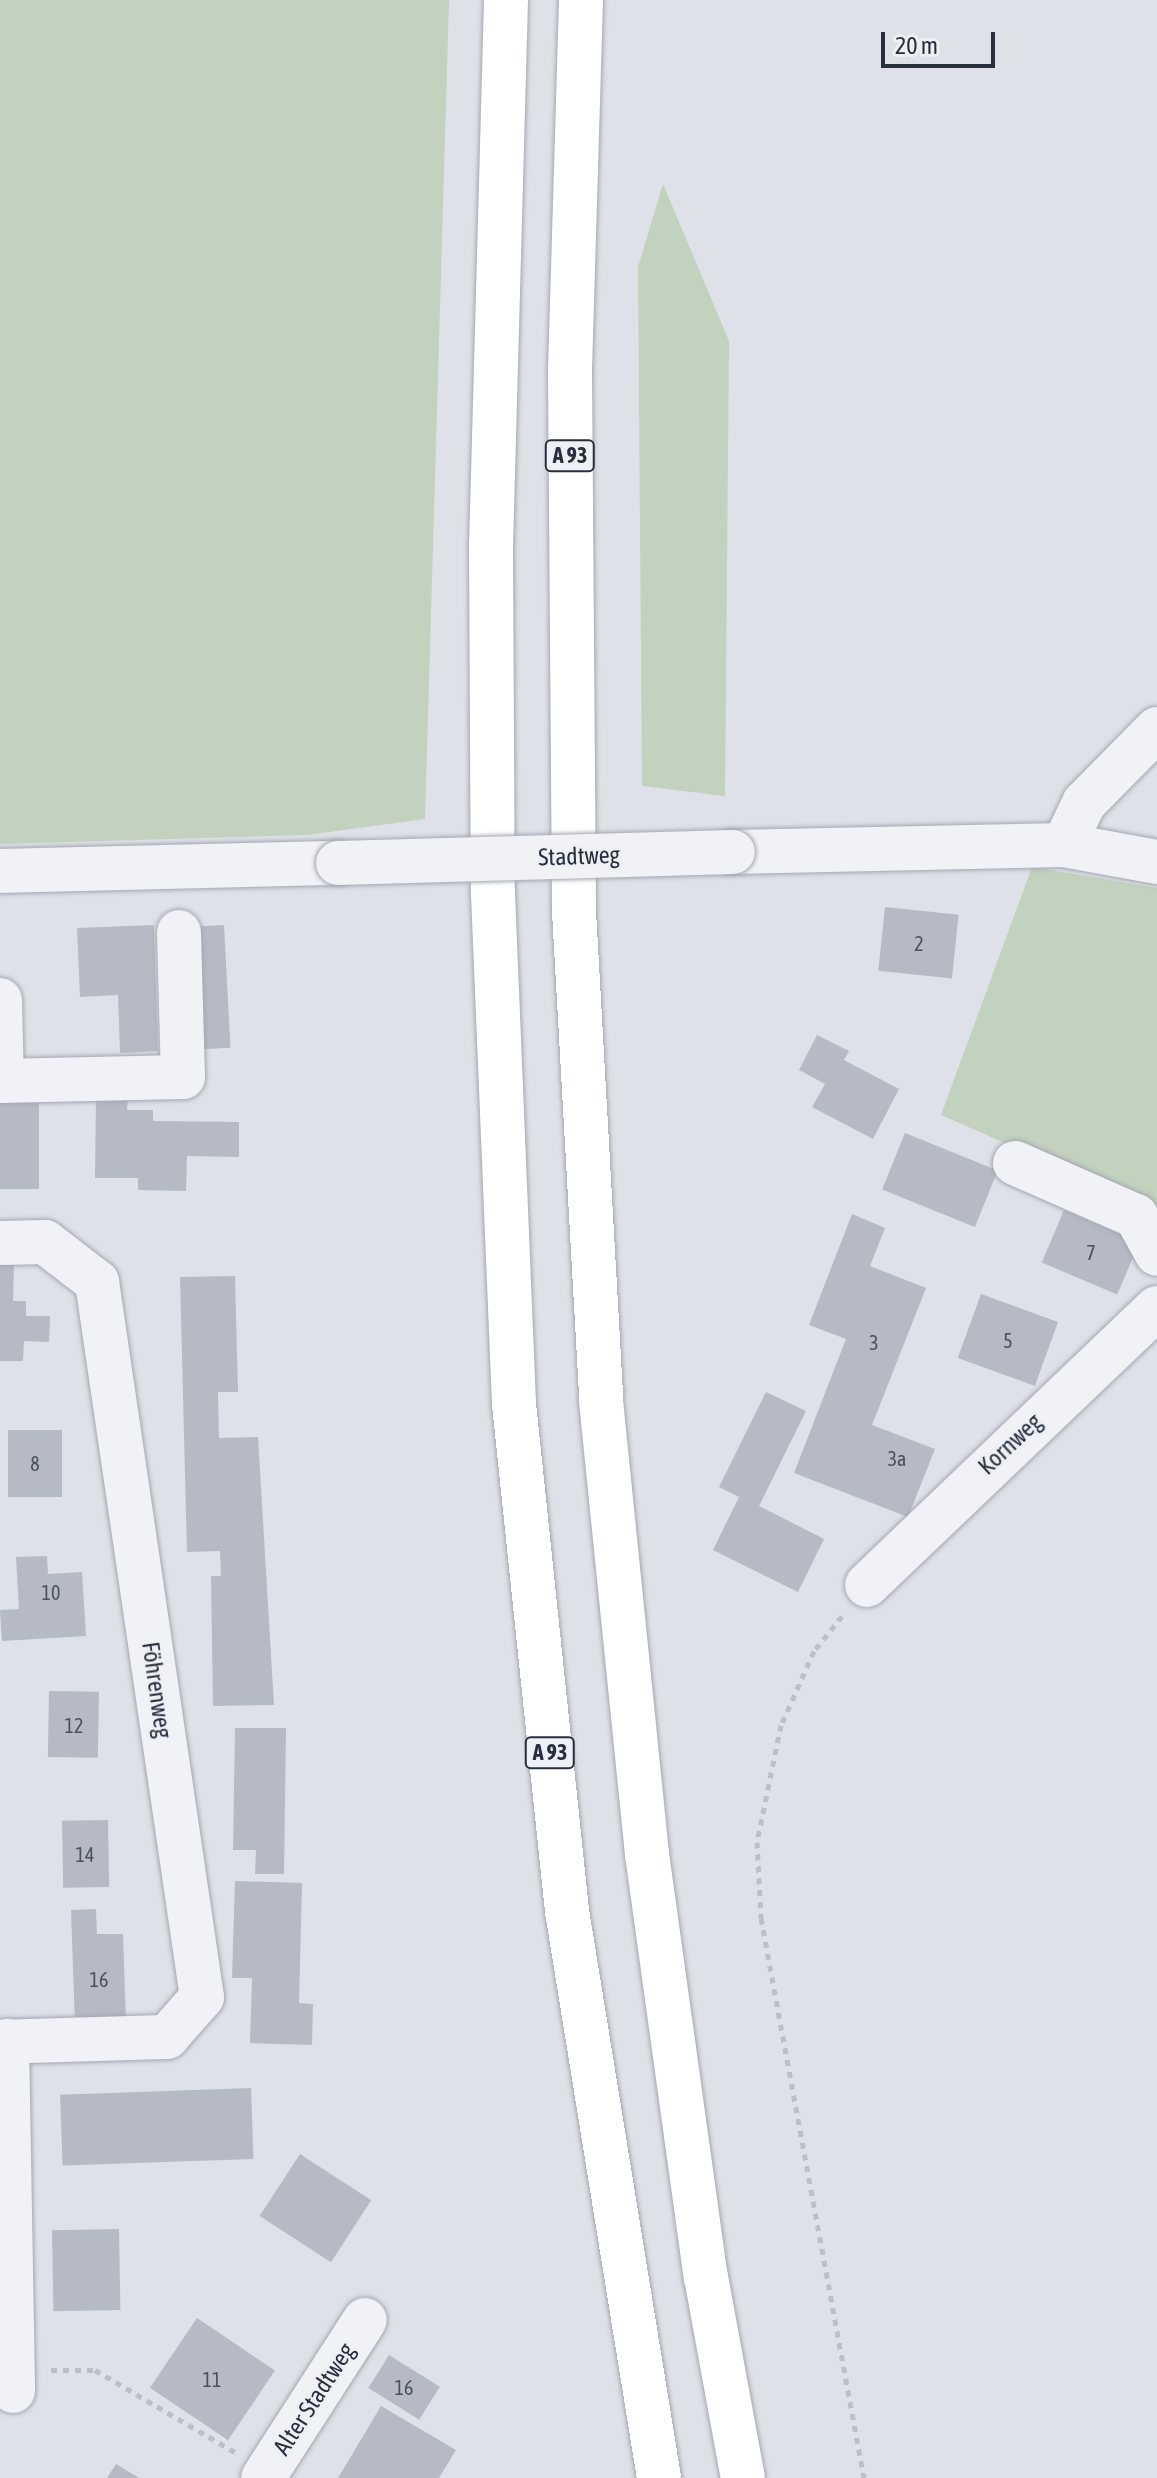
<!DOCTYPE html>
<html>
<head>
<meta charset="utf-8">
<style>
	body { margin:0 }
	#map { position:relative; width:1157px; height:2478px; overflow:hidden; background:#dee1e7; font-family:"Asap Condensed",sans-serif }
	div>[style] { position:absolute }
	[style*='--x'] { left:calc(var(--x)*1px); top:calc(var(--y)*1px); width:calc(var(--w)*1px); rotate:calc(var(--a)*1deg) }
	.green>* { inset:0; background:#c3d1bf }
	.building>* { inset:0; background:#b5bac4; transform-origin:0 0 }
	.path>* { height:5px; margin-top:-2.5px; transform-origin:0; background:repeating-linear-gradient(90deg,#bcbfc6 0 6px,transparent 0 12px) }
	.roads { filter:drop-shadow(0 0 2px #a3a8b1) drop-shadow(0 0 2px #a3a8b1) }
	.minor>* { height:44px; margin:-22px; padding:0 22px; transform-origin:22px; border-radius:22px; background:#f0f2f6 }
	.highway>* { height:44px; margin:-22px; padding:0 22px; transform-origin:22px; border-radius:22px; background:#fff }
	.bridges { filter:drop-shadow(0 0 2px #a3a8b1) drop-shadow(0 0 2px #a3a8b1) }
	.minor-bridge>* { height:44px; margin:-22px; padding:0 22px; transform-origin:22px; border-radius:22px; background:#f0f2f6 }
	span { translate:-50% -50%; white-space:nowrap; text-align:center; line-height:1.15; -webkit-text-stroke:6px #edf0f5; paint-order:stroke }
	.number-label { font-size:20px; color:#4a5160 }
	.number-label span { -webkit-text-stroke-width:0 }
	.shield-label span { padding:2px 6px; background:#edf0f5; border:2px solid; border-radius:6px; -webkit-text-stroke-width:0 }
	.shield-label { font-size:22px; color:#272e3e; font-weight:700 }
	.street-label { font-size:24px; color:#272e3e }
	.scale { position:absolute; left:881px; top:32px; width:114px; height:36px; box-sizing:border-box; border:4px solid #272e3e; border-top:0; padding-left:10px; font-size:24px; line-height:28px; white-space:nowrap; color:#272e3e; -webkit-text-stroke:6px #edf0f5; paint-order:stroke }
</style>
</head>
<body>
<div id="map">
	<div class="green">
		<div style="clip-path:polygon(0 0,449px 0,425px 819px,307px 835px,0 844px)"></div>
		<div style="clip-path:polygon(663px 184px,729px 341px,725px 796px,642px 786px,638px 267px)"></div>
		<div style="clip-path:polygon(1032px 867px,1157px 888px,1157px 1210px,941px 1115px)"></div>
	</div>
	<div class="building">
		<div style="left:885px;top:907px;width:74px;height:64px;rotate:6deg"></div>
		<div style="clip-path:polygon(154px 925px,158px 1051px,120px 1053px,118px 995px,80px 997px,77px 928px)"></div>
		<div style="left:224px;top:925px;width:123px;height:37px;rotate:87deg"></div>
		<div style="clip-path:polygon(817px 1035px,849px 1051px,844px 1060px,899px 1089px,873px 1139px,812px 1107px,825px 1084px,799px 1070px)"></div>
		<div style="clip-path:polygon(96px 1098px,128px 1098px,127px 1110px,153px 1110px,153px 1121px,239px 1122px,239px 1157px,187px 1156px,186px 1191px,138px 1190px,138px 1178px,95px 1178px)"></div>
		<div style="left:0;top:1102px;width:39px;height:87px"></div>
		<div style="left:905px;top:1133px;width:100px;height:61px;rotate:22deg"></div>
		<div style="left:1064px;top:1210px;width:82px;height:57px;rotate:23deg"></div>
		<div style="clip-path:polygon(852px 1214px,885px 1228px,870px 1266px,926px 1288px,872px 1425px,935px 1449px,908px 1517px,794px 1473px,846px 1339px,809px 1325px)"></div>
		<div style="clip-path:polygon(0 1264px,14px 1265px,13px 1301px,26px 1301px,26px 1316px,50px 1316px,49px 1342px,24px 1341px,23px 1361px,0 1361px)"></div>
		<div style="clip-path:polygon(235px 1276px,238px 1392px,218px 1392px,219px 1438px,258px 1437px,274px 1705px,213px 1706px,211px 1576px,221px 1576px,220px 1551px,187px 1552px,180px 1277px)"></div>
		<div style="left:981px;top:1294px;width:82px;height:68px;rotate:20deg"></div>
		<div style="clip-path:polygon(766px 1392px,806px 1411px,759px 1506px,824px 1539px,798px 1592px,713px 1550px,739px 1497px,719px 1487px)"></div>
		<div style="left:8px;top:1430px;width:54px;height:67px"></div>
		<div style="clip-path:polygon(47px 1556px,48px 1574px,82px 1572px,86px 1636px,2px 1641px,0 1610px,19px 1609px,16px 1557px)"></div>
		<div style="left:49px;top:1691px;width:50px;height:66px;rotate:1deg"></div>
		<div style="clip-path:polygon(235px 1728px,286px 1728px,284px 1874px,255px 1874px,256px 1850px,233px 1850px)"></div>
		<div style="left:108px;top:1820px;width:67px;height:46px;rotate:89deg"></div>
		<div style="clip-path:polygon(235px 1881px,302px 1883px,299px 2003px,313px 2004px,312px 2045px,250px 2043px,252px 1978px,232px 1978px)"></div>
		<div style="clip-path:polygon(96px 1909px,97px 1934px,123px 1934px,126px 2023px,75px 2025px,71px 1910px)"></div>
		<div style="left:251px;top:2088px;width:71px;height:191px;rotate:88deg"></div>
		<div style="left:300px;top:2154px;width:85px;height:74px;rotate:33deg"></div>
		<div style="left:119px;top:2229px;width:81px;height:67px;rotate:89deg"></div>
		<div style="left:197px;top:2318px;width:94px;height:84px;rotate:34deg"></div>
		<div style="left:389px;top:2355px;width:60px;height:39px;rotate:32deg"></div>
		<div style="clip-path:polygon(381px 2406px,456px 2450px,439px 2478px,338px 2478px)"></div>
		<div style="clip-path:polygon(116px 2464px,139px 2478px,107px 2478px)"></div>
	</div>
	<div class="path">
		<div style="--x:842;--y:1616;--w:45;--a:128.7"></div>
		<div style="--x:814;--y:1651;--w:81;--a:114"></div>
		<div style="--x:781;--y:1725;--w:119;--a:101.6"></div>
		<div style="--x:757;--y:1842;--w:76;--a:87"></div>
		<div style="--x:761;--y:1918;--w:569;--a:79.58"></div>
		<div style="--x:51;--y:2370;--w:44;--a:0"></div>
		<div style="--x:95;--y:2370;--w:162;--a:30.4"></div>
	</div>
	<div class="roads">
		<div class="minor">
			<div style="--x:1064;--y:845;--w:47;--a:-64.5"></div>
			<div style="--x:1084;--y:803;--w:104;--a:-45.4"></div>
			<div style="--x:733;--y:852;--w:331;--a:-1.2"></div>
			<div style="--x:1064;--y:845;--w:95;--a:10.4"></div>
			<div style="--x:0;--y:871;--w:338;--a:-1.4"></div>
			<div style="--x:0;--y:1000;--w:81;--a:88.6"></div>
			<div style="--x:2;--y:1081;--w:181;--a:-1.3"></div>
			<div style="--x:183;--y:1077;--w:145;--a:-91.6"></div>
			<div style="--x:1015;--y:1163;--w:132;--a:23.7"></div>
			<div style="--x:1136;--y:1216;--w:43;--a:61.1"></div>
			<div style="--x:0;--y:1243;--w:45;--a:-1.3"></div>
			<div style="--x:45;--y:1242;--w:66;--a:37.6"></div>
			<div style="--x:97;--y:1282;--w:723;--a:81.65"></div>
			<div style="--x:202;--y:1997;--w:53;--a:131.2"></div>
			<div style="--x:167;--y:2037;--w:167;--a:178.3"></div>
			<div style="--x:867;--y:1585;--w:401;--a:-43.7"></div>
			<div style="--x:7;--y:2041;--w:350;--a:89"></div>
			<div style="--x:263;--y:2478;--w:188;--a:-57.2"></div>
		</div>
		<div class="highway">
			<div style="--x:506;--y:0;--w:546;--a:91.57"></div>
			<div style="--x:491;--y:546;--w:348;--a:89.7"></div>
			<div style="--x:493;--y:894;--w:510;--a:87.64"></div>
			<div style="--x:514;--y:1404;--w:510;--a:84.03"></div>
			<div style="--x:567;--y:1911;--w:574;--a:80.78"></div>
			<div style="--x:581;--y:0;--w:373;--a:91.7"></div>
			<div style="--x:570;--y:373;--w:538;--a:89.57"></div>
			<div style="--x:574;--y:911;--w:491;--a:86.8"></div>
			<div style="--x:601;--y:1401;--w:455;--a:84.2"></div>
			<div style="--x:647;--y:1854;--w:427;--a:82.1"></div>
			<div style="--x:706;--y:2277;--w:204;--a:79.6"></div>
		</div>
	</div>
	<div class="bridges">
		<div class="minor-bridge">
			<div style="--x:338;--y:863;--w:395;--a:-1.6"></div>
		</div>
	</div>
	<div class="number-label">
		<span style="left:919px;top:943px">2</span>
		<span style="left:1091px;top:1252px">7</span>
		<span style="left:1008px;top:1340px">5</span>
		<span style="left:874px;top:1342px">3</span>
		<span style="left:897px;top:1458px">3a</span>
		<span style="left:35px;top:1463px">8</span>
		<span style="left:51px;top:1592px">10</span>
		<span style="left:74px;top:1725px">12</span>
		<span style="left:85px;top:1854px">14</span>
		<span style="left:99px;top:1979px">16</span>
		<span style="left:212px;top:2379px">11</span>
		<span style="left:404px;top:2387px">16</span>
	</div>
	<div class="shield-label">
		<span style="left:570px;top:456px">A 93</span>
		<span style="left:550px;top:1753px">A 93</span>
	</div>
	<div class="street-label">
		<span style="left:579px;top:856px;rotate:-2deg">Stadtweg</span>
		<span style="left:1010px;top:1444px;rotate:-43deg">Kornweg</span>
		<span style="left:157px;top:1690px;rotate:82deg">Föhrenweg</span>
		<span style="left:314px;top:2399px;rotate:-57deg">Alter Stadtweg</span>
	</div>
	<div class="scale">20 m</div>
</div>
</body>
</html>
